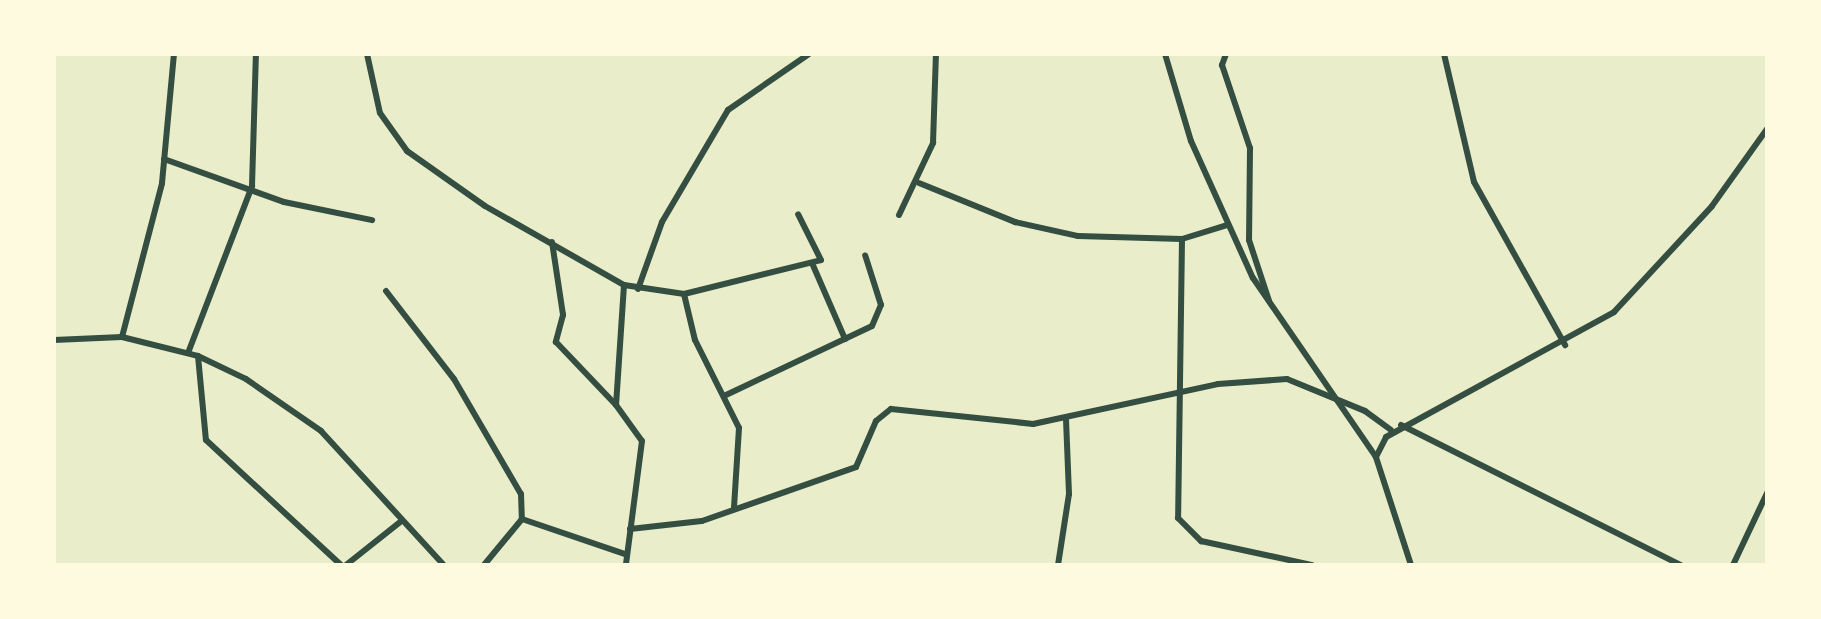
<!DOCTYPE html>
<html>
<head>
<meta charset="utf-8">
<style>
	body { margin:0 }
	#map { position:relative; width:1821px; height:619px; overflow:hidden; background:#e9edc9; font-family:"Roboto Serif",serif }
	div>[style] { position:absolute }
	[style*='--x'] { left:calc(var(--x)*1px); top:calc(var(--y)*1px); width:calc(var(--w)*1px); rotate:calc(var(--a)*1deg) }
	.minor>* { height:6px; margin:-3px; padding:0 3px; transform-origin:3px; border-radius:3px; background:#344e41 }
	span { translate:-50% -50%; white-space:nowrap; text-align:center; line-height:1.15; -webkit-text-stroke:8px #fefae0; paint-order:stroke }
	.frame { position:absolute; inset:0; border:56px solid #fefae0; pointer-events:none }
</style>
</head>
<body>
<div id="map">
	<div class="minor">
		<div style="--x:367;--y:54;--w:60;--a:77.6"></div>
		<div style="--x:380;--y:113;--w:47;--a:54.6"></div>
		<div style="--x:407;--y:151;--w:95;--a:35.2"></div>
		<div style="--x:485;--y:206;--w:160;--a:29.6"></div>
		<div style="--x:624;--y:285;--w:120;--a:93.8"></div>
		<div style="--x:616;--y:405;--w:44;--a:54.2"></div>
		<div style="--x:642;--y:441;--w:125;--a:97.4"></div>
		<div style="--x:1165;--y:54;--w:91;--a:73.4"></div>
		<div style="--x:1191;--y:141;--w:150;--a:65.7"></div>
		<div style="--x:1253;--y:278;--w:217;--a:55.5"></div>
		<div style="--x:1226;--y:54;--w:12;--a:110"></div>
		<div style="--x:1222;--y:65;--w:88;--a:71.4"></div>
		<div style="--x:1250;--y:148;--w:92;--a:90.6"></div>
		<div style="--x:1249;--y:240;--w:64;--a:71.8"></div>
		<div style="--x:1444;--y:54;--w:131;--a:76.8"></div>
		<div style="--x:1474;--y:182;--w:187;--a:60.8"></div>
		<div style="--x:164;--y:159;--w:127;--a:19.7"></div>
		<div style="--x:284;--y:202;--w:90;--a:11.6"></div>
		<div style="--x:919;--y:183;--w:104;--a:22.1"></div>
		<div style="--x:1015;--y:222;--w:65;--a:12.5"></div>
		<div style="--x:1078;--y:236;--w:104;--a:1.7"></div>
		<div style="--x:1182;--y:239;--w:47;--a:-17.3"></div>
		<div style="--x:899;--y:215;--w:80;--a:-64.7"></div>
		<div style="--x:933;--y:143;--w:89;--a:-88.1"></div>
		<div style="--x:1182;--y:239;--w:279;--a:90.8"></div>
		<div style="--x:1178;--y:518;--w:33;--a:45"></div>
		<div style="--x:1201;--y:541;--w:114;--a:12.2"></div>
		<div style="--x:552;--y:242;--w:74;--a:81.4"></div>
		<div style="--x:563;--y:315;--w:28;--a:105"></div>
		<div style="--x:556;--y:342;--w:87;--a:46.4"></div>
		<div style="--x:812;--y:263;--w:83;--a:66.5"></div>
		<div style="--x:624;--y:285;--w:61;--a:8.5"></div>
		<div style="--x:684;--y:294;--w:141;--a:-13.9"></div>
		<div style="--x:821;--y:260;--w:51;--a:-116.6"></div>
		<div style="--x:638;--y:289;--w:71;--a:-70.3"></div>
		<div style="--x:662;--y:222;--w:130;--a:-59.5"></div>
		<div style="--x:728;--y:110;--w:98;--a:-34.7"></div>
		<div style="--x:386;--y:291;--w:111;--a:52.3"></div>
		<div style="--x:454;--y:379;--w:133;--a:59.8"></div>
		<div style="--x:521;--y:494;--w:25;--a:88"></div>
		<div style="--x:522;--y:519;--w:60;--a:129.6"></div>
		<div style="--x:684;--y:294;--w:47;--a:76.6"></div>
		<div style="--x:695;--y:340;--w:98;--a:63.4"></div>
		<div style="--x:739;--y:428;--w:79;--a:93.6"></div>
		<div style="--x:122;--y:337;--w:159;--a:-75.4"></div>
		<div style="--x:162;--y:183;--w:130;--a:-84.7"></div>
		<div style="--x:54;--y:340;--w:68;--a:-2.5"></div>
		<div style="--x:122;--y:337;--w:78;--a:14"></div>
		<div style="--x:198;--y:356;--w:53;--a:25.6"></div>
		<div style="--x:246;--y:379;--w:91;--a:34.7"></div>
		<div style="--x:321;--y:431;--w:182;--a:47.5"></div>
		<div style="--x:188;--y:353;--w:179;--a:-69"></div>
		<div style="--x:252;--y:186;--w:132;--a:-88.3"></div>
		<div style="--x:198;--y:356;--w:84;--a:84.6"></div>
		<div style="--x:206;--y:440;--w:184;--a:42.8"></div>
		<div style="--x:726;--y:395;--w:161;--a:-25.3"></div>
		<div style="--x:872;--y:326;--w:23;--a:-67"></div>
		<div style="--x:881;--y:305;--w:52;--a:-107.7"></div>
		<div style="--x:1401;--y:425;--w:313;--a:26.6"></div>
		<div style="--x:522;--y:519;--w:109;--a:18.8"></div>
		<div style="--x:630;--y:529;--w:72;--a:-6.3"></div>
		<div style="--x:702;--y:521;--w:163;--a:-19.3"></div>
		<div style="--x:856;--y:467;--w:50;--a:-66.5"></div>
		<div style="--x:876;--y:421;--w:19;--a:-39"></div>
		<div style="--x:891;--y:409;--w:143;--a:6"></div>
		<div style="--x:1033;--y:424;--w:189;--a:-12.2"></div>
		<div style="--x:1218;--y:384;--w:69;--a:-4.1"></div>
		<div style="--x:1287;--y:379;--w:84;--a:22.3"></div>
		<div style="--x:1365;--y:411;--w:32;--a:36"></div>
		<div style="--x:346;--y:565;--w:69;--a:-38.5"></div>
		<div style="--x:1058;--y:565;--w:72;--a:-81.2"></div>
		<div style="--x:1069;--y:494;--w:74;--a:-92.3"></div>
		<div style="--x:1411;--y:565;--w:114;--a:-108"></div>
		<div style="--x:1376;--y:457;--w:22;--a:-63"></div>
		<div style="--x:1386;--y:437;--w:260;--a:-28.7"></div>
		<div style="--x:1614;--y:312;--w:144;--a:-47.2"></div>
		<div style="--x:1712;--y:206;--w:95;--a:-54.5"></div>
		<div style="--x:1733;--y:565;--w:80;--a:-64.7"></div>
	</div>
	<div class="frame"></div>
</div>
</body>
</html>
